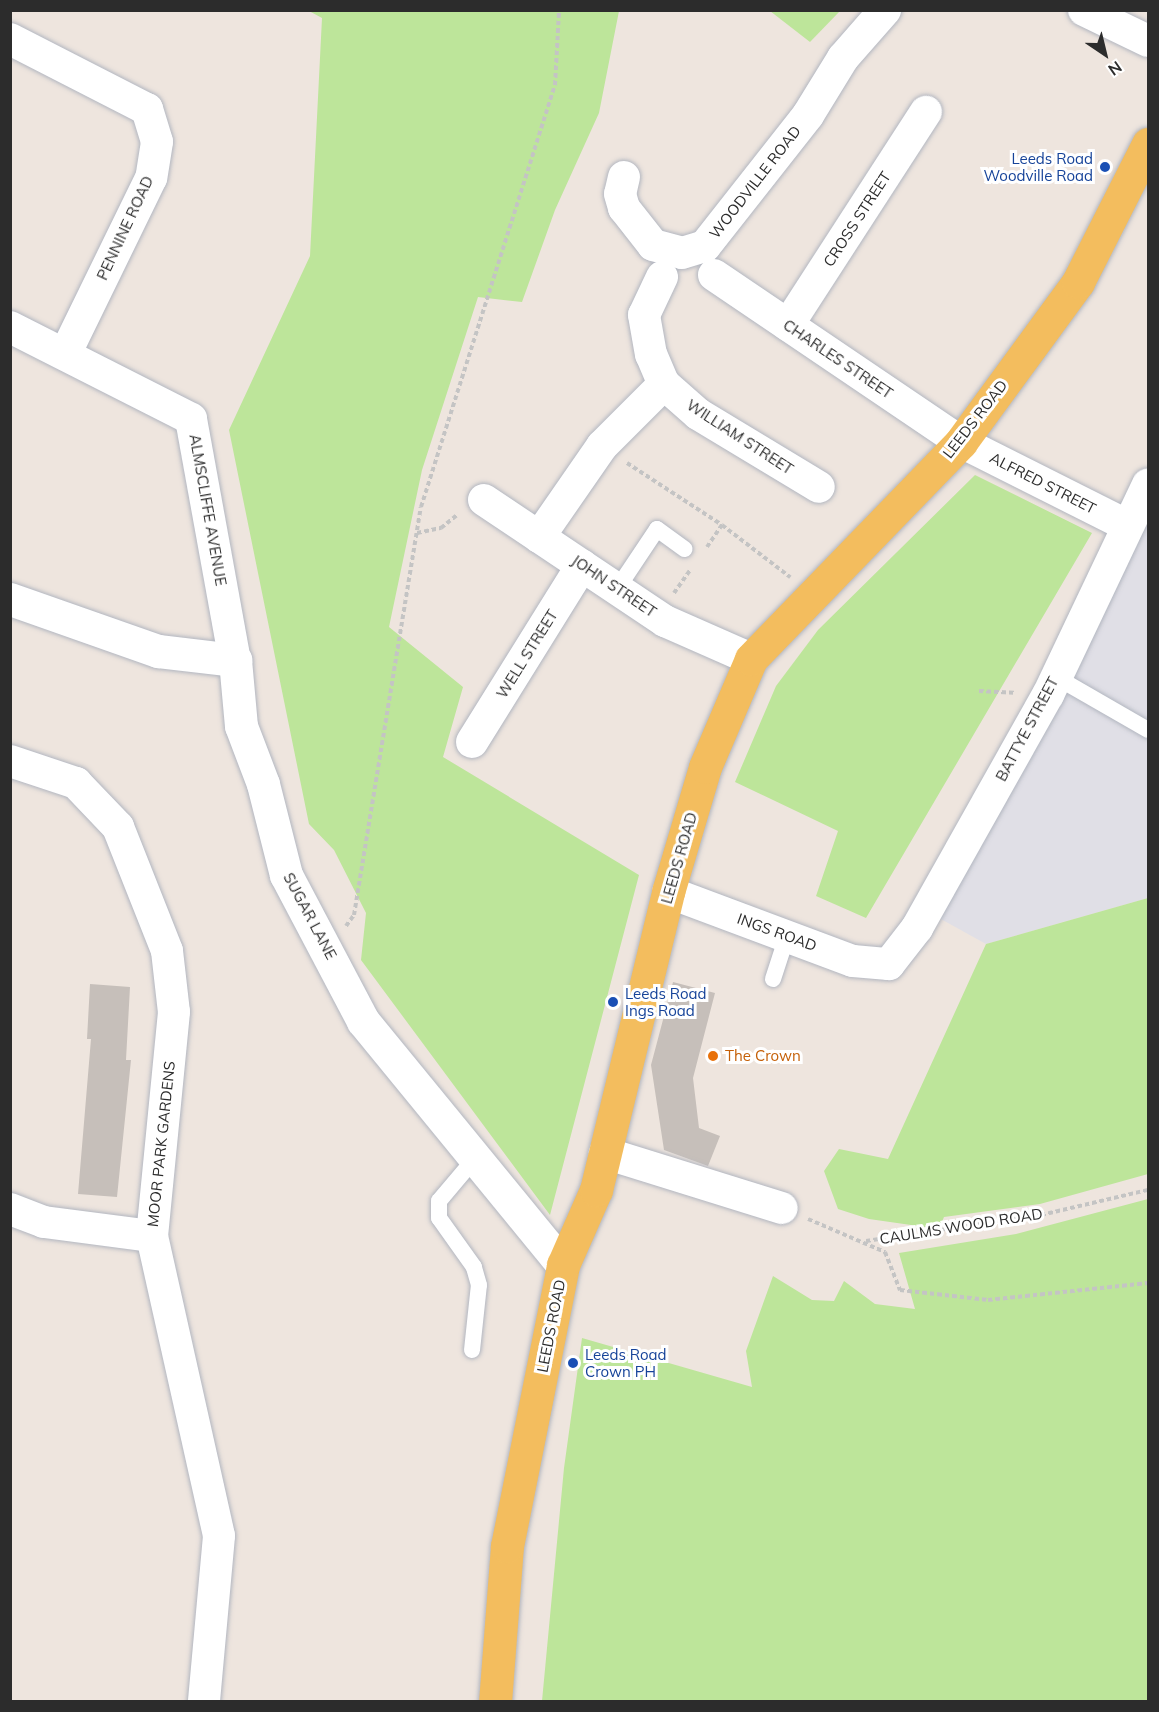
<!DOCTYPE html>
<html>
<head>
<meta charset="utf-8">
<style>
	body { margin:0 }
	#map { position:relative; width:1159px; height:1712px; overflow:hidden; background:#eee5de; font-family:Mulish,sans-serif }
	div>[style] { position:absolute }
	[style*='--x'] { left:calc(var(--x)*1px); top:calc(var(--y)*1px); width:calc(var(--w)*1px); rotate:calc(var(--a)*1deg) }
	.industrial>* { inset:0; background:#e0dfe6 }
	.green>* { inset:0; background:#bde59a }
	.building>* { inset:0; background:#c6bfba }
	.path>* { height:4px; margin-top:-2px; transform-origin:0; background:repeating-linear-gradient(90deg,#c4c4c4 0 4.5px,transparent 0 7.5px) }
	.roads { filter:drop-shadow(0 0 2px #b2b6c0) drop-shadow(0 0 2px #b2b6c0) }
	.lane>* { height:16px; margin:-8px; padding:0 8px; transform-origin:8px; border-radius:8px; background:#fff }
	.street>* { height:32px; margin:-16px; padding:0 16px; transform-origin:16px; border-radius:16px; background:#fff }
	.secondary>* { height:33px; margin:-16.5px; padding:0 16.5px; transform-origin:16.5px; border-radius:16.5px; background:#fff }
	.primary>* { height:33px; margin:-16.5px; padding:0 16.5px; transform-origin:16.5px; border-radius:16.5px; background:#f3bd5e }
	.dots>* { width:16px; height:16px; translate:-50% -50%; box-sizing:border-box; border:3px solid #fff; border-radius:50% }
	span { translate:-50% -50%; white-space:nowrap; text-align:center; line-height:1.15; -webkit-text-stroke:6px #fff; paint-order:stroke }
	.transit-label { font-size:15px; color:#164399 }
	.right { translate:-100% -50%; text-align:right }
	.left { translate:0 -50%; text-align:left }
	.street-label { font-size:15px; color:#2c2c2c }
	.food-label { font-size:15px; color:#c56008 }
	.frame { position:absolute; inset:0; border:12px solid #2c2c2c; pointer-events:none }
	.north { position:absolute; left:1075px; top:24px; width:60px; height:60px; -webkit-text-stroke:4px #fff; paint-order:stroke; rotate:145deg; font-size:16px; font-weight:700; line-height:24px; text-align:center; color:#2c2c2c }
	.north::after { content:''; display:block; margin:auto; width:21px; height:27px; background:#2c2c2c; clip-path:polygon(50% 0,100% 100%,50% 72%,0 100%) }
</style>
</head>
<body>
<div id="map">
	<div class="industrial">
		<div style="clip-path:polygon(1148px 521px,1148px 898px,986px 944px,939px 918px,1060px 706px)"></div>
	</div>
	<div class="green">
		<div style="clip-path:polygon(309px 11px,619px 11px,599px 113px,555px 210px,522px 302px,478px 297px,422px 470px,389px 627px,463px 687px,443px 757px,639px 875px,550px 1215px,361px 960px,366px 913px,334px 850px,309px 824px,229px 430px,310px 256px,322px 18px)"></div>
		<div style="clip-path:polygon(770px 11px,840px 11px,810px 42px)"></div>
		<div style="clip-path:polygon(975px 475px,1092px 533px,866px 918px,816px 896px,838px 831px,735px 782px,776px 686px,818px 630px)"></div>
		<div style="clip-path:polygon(1148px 898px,1148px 1174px,1040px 1204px,944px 1217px,939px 1229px,869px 1219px,838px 1209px,824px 1171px,839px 1149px,888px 1159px,986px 944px)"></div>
		<div style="clip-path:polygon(1148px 1199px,1148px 1701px,542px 1701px,564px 1468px,582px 1338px,752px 1387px,746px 1351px,773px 1276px,812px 1300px,834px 1301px,844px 1281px,875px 1304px,915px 1309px,899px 1253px,1016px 1234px)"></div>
	</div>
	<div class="building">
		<div style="clip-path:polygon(673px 982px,715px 993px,693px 1078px,699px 1128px,720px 1136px,708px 1166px,664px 1150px,651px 1065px)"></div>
		<div style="clip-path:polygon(90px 984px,130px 987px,126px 1060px,131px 1060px,117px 1197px,78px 1194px,91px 1039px,87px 1039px)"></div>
	</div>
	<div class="path">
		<div style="--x:627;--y:463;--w:113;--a:33.1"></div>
		<div style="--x:722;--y:525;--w:86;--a:37.4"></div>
		<div style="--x:417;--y:533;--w:25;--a:-12"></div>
		<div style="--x:441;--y:528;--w:22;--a:-39"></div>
		<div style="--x:707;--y:547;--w:27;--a:-56"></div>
		<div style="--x:674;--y:593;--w:28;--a:-55"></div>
		<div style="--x:979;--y:691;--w:35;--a:3"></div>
		<div style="--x:346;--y:926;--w:14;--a:-54"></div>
		<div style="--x:354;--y:915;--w:413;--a:-80.7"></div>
		<div style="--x:421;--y:507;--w:443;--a:-72.4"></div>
		<div style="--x:555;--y:85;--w:75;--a:-86.9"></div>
		<div style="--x:808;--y:1219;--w:84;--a:23.2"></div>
		<div style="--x:885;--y:1252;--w:41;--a:68.5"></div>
		<div style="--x:900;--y:1290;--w:89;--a:6.5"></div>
		<div style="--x:988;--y:1300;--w:161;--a:-6.1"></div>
		<div style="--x:866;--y:1241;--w:177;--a:-8.5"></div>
		<div style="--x:1041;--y:1215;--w:110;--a:-13.2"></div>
	</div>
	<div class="roads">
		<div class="lane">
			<div style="--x:617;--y:589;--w:72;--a:-56.3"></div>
			<div style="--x:657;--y:529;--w:34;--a:36"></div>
			<div style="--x:1056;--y:677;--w:106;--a:29.9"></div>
			<div style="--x:773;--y:979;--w:45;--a:-72"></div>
			<div style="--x:472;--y:1350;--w:65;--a:-83.9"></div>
			<div style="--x:479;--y:1285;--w:19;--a:-106"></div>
			<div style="--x:474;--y:1267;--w:60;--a:-125.5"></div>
			<div style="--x:439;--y:1218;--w:17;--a:-90"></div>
			<div style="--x:439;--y:1201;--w:59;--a:-49.8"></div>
		</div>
		<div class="street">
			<div style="--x:1084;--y:10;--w:71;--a:25.8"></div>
			<div style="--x:10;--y:39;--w:154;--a:27.1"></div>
			<div style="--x:147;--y:109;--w:34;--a:73"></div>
			<div style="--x:157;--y:142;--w:36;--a:99"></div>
			<div style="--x:151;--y:178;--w:194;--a:116"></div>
			<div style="--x:624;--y:177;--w:17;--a:103"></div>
			<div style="--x:620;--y:194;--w:15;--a:74"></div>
			<div style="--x:624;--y:208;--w:47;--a:51.9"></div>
			<div style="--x:653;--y:245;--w:30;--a:15"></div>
			<div style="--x:682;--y:253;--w:24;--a:-17"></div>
			<div style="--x:705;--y:246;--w:167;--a:-51.8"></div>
			<div style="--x:808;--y:115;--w:67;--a:-58.4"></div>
			<div style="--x:843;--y:58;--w:64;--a:-48.8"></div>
			<div style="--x:714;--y:275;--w:298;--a:34.1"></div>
			<div style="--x:961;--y:442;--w:185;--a:26.7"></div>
			<div style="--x:662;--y:277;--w:42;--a:115.3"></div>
			<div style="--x:644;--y:315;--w:40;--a:80"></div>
			<div style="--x:651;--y:354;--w:33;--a:67"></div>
			<div style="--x:664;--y:384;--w:45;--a:41.4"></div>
			<div style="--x:698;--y:414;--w:141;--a:31.1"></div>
			<div style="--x:788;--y:325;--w:254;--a:-57.1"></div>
			<div style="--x:10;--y:327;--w:203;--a:26.9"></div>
			<div style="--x:191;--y:419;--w:245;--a:79.7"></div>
			<div style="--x:484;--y:500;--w:218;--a:33.8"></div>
			<div style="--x:665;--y:621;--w:94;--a:23.8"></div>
			<div style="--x:539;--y:537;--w:111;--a:-55.3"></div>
			<div style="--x:602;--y:446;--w:88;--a:-45"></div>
			<div style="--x:472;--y:742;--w:208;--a:-58.1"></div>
			<div style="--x:10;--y:761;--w:70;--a:18.4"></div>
			<div style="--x:76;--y:783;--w:61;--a:46.3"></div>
			<div style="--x:118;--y:827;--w:133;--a:68.4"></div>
			<div style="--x:167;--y:951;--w:61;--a:83.5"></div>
			<div style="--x:174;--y:1012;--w:225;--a:95.6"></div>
			<div style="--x:152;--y:1236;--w:307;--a:77.4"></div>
			<div style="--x:219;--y:1536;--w:167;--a:95.2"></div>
			<div style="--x:668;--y:892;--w:197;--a:20.5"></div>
			<div style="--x:853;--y:961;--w:36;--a:5"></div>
			<div style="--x:889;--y:964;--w:46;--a:-52.1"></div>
			<div style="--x:917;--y:928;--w:267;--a:-60.7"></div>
			<div style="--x:1048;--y:695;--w:233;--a:-64.6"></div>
			<div style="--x:605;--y:1153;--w:185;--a:17.3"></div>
			<div style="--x:10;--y:1209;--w:36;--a:21"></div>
			<div style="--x:44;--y:1222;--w:109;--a:7.4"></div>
		</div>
		<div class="secondary">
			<div style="--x:10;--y:599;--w:157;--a:19.4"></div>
			<div style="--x:158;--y:651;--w:78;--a:6.7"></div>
			<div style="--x:235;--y:660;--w:66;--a:84.8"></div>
			<div style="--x:241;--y:726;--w:62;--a:69.2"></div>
			<div style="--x:263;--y:784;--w:94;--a:75.8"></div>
			<div style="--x:286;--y:875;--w:165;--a:62.2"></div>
			<div style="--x:363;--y:1021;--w:315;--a:50.7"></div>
		</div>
		<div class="primary">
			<div style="--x:495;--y:1702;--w:156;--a:-85.6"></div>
			<div style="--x:507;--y:1546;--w:287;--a:-78.7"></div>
			<div style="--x:563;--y:1265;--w:82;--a:-66.3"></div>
			<div style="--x:596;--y:1190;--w:307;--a:-76.4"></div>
			<div style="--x:668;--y:892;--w:130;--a:-73.5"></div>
			<div style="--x:705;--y:767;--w:117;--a:-66.9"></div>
			<div style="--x:751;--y:659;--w:302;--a:-45.9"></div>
			<div style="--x:961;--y:442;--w:198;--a:-53.8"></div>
			<div style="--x:1078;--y:282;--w:155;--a:-63.1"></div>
		</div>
	</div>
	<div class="dots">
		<div style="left:1105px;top:167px;background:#1a4fb4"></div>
		<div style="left:613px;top:1002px;background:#1a4fb4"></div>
		<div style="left:713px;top:1056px;background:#e8710a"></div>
		<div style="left:573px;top:1363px;background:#1a4fb4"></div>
	</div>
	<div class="transit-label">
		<span class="right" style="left:1093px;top:167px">Leeds Road<br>Woodville Road</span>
		<span class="left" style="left:625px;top:1002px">Leeds Road<br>Ings Road</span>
		<span class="left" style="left:585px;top:1363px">Leeds Road<br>Crown PH</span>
	</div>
	<div class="street-label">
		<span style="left:755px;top:182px;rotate:-52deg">WOODVILLE ROAD</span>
		<span style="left:857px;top:219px;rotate:-57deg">CROSS STREET</span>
		<span style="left:125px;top:228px;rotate:-65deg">PENNINE ROAD</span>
		<span style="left:838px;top:359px;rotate:34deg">CHARLES STREET</span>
		<span style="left:975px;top:419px;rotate:-52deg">LEEDS ROAD</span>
		<span style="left:740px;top:437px;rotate:33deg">WILLIAM STREET</span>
		<span style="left:1043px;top:483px;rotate:27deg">ALFRED STREET</span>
		<span style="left:208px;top:510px;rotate:80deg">ALMSCLIFFE AVENUE</span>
		<span style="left:614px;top:586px;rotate:34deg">JOHN STREET</span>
		<span style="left:527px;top:654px;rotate:-58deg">WELL STREET</span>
		<span style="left:1027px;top:729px;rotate:-62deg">BATTYE STREET</span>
		<span style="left:679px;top:858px;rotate:-74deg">LEEDS ROAD</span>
		<span style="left:310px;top:916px;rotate:62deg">SUGAR LANE</span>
		<span style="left:777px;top:932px;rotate:20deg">INGS ROAD</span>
		<span style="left:161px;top:1144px;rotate:-84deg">MOOR PARK GARDENS</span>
		<span style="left:961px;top:1226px;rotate:-9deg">CAULMS WOOD ROAD</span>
		<span style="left:551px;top:1326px;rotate:-79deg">LEEDS ROAD</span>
	</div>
	<div class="food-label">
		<span class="left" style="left:725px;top:1056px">The Crown</span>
	</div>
	<div class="frame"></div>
	<div class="north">N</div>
</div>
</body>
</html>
